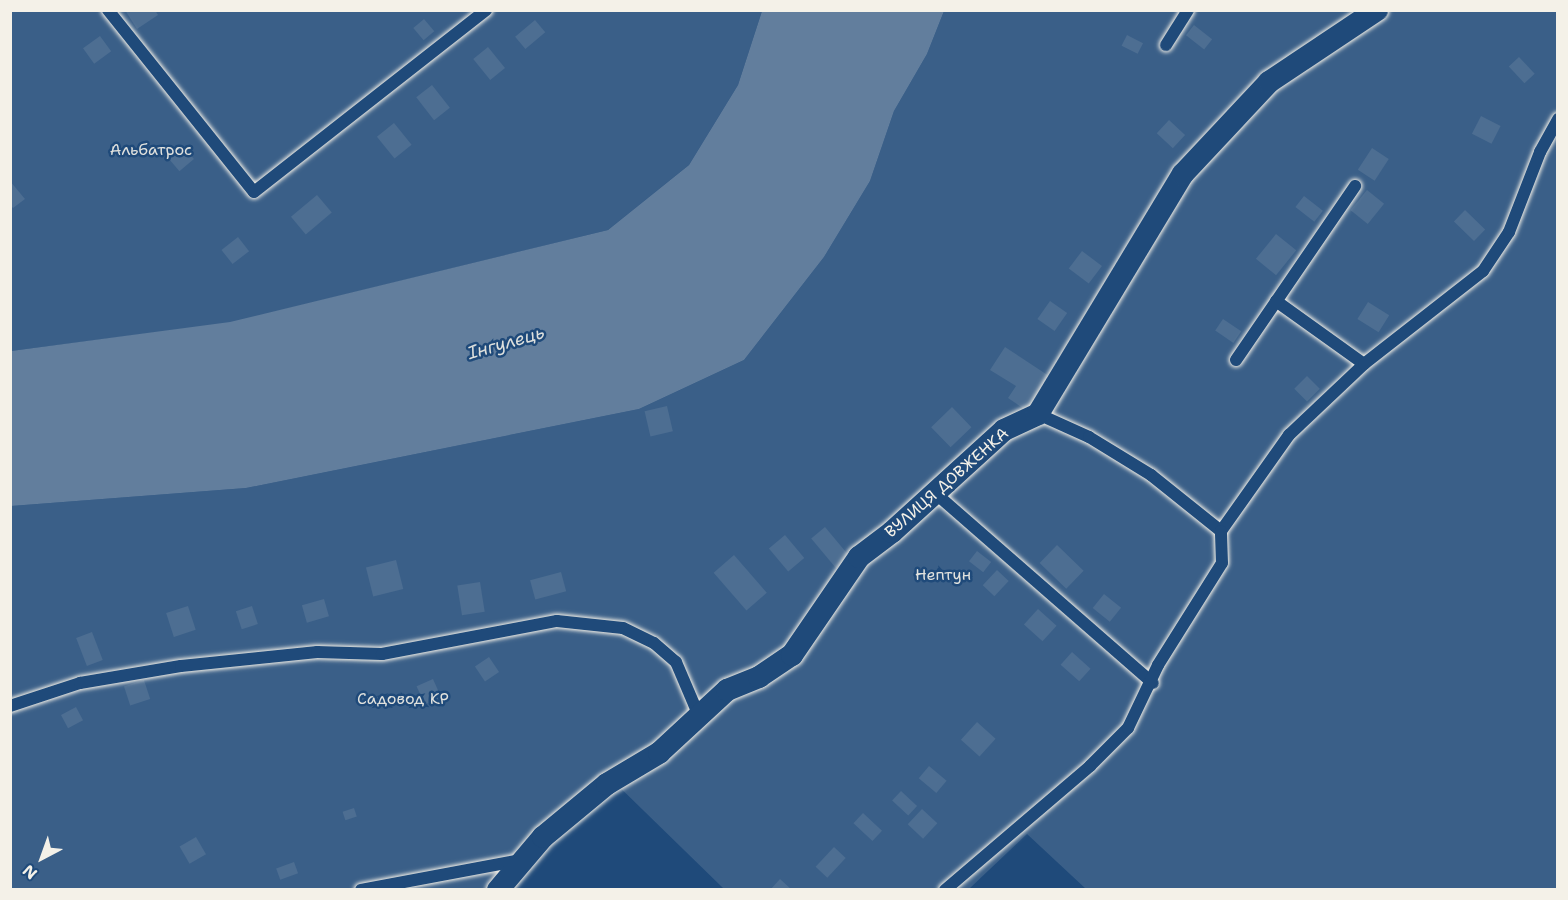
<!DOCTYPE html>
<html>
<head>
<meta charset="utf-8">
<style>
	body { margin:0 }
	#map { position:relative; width:1568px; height:900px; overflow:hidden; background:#1f4a7a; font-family:"Shantell Sans",sans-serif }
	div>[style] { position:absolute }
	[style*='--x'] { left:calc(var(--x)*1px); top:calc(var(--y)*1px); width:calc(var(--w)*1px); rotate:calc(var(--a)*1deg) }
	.green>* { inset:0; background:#3a5f88 }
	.water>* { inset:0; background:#627e9d }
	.building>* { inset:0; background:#4d6e92; transform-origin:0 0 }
	.roads { filter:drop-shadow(0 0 2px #f4f1e8) drop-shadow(0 0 2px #f4f1e8) }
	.service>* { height:12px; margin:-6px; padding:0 6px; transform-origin:6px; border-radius:6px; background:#1f4a7a }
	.minor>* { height:22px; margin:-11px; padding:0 11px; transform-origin:11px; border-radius:11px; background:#1f4a7a }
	span { translate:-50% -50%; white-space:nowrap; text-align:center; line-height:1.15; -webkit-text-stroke:5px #1f4a7a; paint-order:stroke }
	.park-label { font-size:16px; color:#e1e2de }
	.street-label { font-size:16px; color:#f4f1e8 }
	.water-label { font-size:18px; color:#dee0dd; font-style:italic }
	.frame { position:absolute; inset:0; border:12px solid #f4f1e8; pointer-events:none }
	.north { position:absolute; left:12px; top:828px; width:60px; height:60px; -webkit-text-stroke:4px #1f4a7a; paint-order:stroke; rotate:221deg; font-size:16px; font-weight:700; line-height:24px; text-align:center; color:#f4f1e8 }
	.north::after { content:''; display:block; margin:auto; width:21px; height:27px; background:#f4f1e8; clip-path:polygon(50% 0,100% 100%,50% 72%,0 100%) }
</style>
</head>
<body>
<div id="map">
	<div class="green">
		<div style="clip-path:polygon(10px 11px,762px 11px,738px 85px,689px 165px,608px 230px,230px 323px,11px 351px)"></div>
		<div style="clip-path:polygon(944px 11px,1557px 11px,1557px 889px,1086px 889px,1027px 834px,969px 889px,724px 889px,605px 773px,488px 889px,11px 890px,11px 506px,246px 488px,639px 409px,744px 360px,824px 257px,870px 181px,894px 111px,927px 54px)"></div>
	</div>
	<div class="water">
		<div style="clip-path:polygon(762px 11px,944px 11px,927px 54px,894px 111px,870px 181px,824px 257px,744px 360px,639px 409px,246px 488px,11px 506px,11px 351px,230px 322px,608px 230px,689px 165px,738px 85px)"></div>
	</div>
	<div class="building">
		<div style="clip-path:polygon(125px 10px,155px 10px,158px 15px,137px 29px)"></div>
		<div style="left:424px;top:19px;width:16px;height:14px;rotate:50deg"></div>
		<div style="left:535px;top:20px;width:16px;height:26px;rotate:50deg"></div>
		<div style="left:1194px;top:25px;width:23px;height:13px;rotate:38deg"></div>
		<div style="left:1127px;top:35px;width:18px;height:12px;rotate:27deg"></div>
		<div style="left:100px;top:36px;width:19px;height:21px;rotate:54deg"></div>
		<div style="left:488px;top:47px;width:27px;height:19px;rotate:51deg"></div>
		<div style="left:1519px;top:57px;width:23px;height:14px;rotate:47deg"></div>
		<div style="left:432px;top:85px;width:29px;height:20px;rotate:52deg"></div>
		<div style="left:1481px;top:116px;width:22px;height:20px;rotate:27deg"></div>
		<div style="left:1169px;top:120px;width:22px;height:18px;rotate:43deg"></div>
		<div style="left:394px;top:123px;width:28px;height:22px;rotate:51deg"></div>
		<div style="left:183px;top:146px;width:17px;height:19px;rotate:50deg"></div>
		<div style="left:1372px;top:148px;width:20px;height:26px;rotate:33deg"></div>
		<div style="clip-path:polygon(10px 181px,25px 199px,13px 208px,10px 205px)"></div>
		<div style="left:1367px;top:190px;width:22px;height:26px;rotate:39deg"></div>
		<div style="left:317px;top:195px;width:23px;height:34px;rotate:50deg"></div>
		<div style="left:1304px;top:196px;width:24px;height:14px;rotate:38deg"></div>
		<div style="left:1465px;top:210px;width:28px;height:16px;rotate:44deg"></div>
		<div style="left:1276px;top:234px;width:26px;height:32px;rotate:39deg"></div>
		<div style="left:238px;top:237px;width:18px;height:21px;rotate:52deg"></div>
		<div style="left:1082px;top:251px;width:25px;height:22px;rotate:37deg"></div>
		<div style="left:1050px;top:301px;width:21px;height:22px;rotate:35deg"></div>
		<div style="left:1368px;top:302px;width:25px;height:20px;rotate:32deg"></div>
		<div style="left:1223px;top:319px;width:22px;height:14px;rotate:34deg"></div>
		<div style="clip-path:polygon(1005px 347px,1049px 376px,1027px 411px,1008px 398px,1016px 386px,990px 370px)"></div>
		<div style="left:1307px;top:376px;width:18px;height:18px;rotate:45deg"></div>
		<div style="left:667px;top:406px;width:26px;height:23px;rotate:77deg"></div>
		<div style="left:952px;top:407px;width:28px;height:29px;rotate:46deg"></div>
		<div style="left:825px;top:527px;width:39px;height:18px;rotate:50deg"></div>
		<div style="left:785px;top:535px;width:30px;height:21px;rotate:50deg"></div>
		<div style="left:1057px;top:545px;width:37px;height:25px;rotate:44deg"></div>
		<div style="left:977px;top:551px;width:18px;height:13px;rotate:38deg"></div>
		<div style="left:734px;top:555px;width:50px;height:27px;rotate:49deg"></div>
		<div style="left:396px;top:560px;width:30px;height:31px;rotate:76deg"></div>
		<div style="left:997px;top:570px;width:16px;height:21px;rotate:43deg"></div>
		<div style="left:561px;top:572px;width:20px;height:32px;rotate:75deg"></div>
		<div style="left:480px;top:582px;width:30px;height:23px;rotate:81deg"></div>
		<div style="left:1104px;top:594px;width:22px;height:18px;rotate:39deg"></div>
		<div style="left:324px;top:599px;width:18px;height:23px;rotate:74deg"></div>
		<div style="left:188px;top:606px;width:25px;height:23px;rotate:72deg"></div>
		<div style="left:252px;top:606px;width:19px;height:17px;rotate:72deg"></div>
		<div style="left:1038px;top:609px;width:25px;height:21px;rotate:42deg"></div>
		<div style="left:92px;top:632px;width:30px;height:17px;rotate:69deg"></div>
		<div style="left:1072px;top:652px;width:25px;height:17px;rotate:42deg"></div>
		<div style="left:489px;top:657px;width:18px;height:17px;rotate:56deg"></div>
		<div style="left:433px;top:679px;width:20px;height:18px;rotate:66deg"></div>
		<div style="left:144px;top:680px;width:20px;height:21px;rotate:72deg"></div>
		<div style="left:76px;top:707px;width:15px;height:17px;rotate:62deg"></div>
		<div style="left:977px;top:722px;width:25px;height:24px;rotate:42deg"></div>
		<div style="left:929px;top:766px;width:23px;height:16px;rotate:40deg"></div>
		<div style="left:901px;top:791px;width:22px;height:13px;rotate:43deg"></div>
		<div style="left:354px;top:808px;width:9px;height:12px;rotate:72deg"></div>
		<div style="left:922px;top:809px;width:21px;height:21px;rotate:43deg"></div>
		<div style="left:863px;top:813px;width:26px;height:14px;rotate:43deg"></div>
		<div style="left:196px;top:837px;width:20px;height:19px;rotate:60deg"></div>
		<div style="left:834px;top:847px;width:16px;height:27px;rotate:43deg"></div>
		<div style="left:294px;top:862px;width:12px;height:19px;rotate:70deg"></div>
		<div style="clip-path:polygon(780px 879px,792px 890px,770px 890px)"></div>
	</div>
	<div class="roads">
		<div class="service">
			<div style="--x:108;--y:10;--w:233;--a:51.3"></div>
			<div style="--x:254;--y:192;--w:295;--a:-38.1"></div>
			<div style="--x:1166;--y:45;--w:41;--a:-57.8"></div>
			<div style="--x:1276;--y:301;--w:108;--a:35.6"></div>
			<div style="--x:1236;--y:360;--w:211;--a:-55.6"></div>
			<div style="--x:1038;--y:414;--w:56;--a:24.3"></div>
			<div style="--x:1089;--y:437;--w:73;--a:31.5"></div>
			<div style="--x:1151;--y:475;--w:90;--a:38.7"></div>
			<div style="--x:1221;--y:531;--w:118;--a:-54.7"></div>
			<div style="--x:1289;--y:435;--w:103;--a:-43.4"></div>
			<div style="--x:1364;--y:364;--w:151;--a:-38"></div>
			<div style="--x:1483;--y:271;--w:47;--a:-56.3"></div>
			<div style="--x:1509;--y:232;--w:86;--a:-68.8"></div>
			<div style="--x:1540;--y:152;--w:38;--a:-61"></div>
			<div style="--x:935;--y:493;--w:289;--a:41.1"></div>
			<div style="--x:10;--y:706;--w:74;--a:-18.2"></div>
			<div style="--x:80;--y:683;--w:102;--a:-9.6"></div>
			<div style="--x:181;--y:666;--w:137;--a:-5.9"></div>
			<div style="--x:317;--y:652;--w:65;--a:1.8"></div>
			<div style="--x:382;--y:654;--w:178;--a:-10.7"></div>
			<div style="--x:557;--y:621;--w:66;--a:6.1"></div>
			<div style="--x:623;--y:628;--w:34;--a:26"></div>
			<div style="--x:654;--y:643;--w:29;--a:41"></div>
			<div style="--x:676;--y:662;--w:59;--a:66.9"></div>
			<div style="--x:361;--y:890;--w:163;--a:-10.6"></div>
			<div style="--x:945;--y:890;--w:191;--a:-40.5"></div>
			<div style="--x:1090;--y:766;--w:54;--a:-45"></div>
			<div style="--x:1128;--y:728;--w:70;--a:-64.5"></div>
			<div style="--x:1158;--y:665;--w:120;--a:-57.9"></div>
			<div style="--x:1222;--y:563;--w:32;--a:-92"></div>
		</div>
		<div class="minor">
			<div style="--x:498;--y:890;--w:70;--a:-49.7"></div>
			<div style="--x:543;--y:837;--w:83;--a:-39.6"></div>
			<div style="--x:607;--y:784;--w:61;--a:-30.8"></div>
			<div style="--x:659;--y:753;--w:93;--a:-42.8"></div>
			<div style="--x:727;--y:690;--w:35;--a:-22"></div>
			<div style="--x:759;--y:677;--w:40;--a:-34"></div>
			<div style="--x:792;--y:655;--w:119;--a:-55.6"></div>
			<div style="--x:859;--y:557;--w:41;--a:-37.1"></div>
			<div style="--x:892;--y:532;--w:151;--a:-42.3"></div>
			<div style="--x:1004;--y:430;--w:38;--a:-25"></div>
			<div style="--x:1038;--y:414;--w:280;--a:-58.9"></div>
			<div style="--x:1183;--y:174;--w:126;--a:-46.9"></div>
			<div style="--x:1269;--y:82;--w:130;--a:-33.7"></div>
		</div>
	</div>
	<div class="park-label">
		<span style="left:151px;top:150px">Альбатрос</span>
		<span style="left:943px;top:575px">Нептун</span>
		<span style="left:403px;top:699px">Садовод КР</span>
	</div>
	<div class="street-label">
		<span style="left:947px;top:483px;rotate:-41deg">ВУЛИЦЯ ДОВЖЕНКА</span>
	</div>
	<div class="water-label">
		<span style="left:506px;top:343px;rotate:-16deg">Інгулець</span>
	</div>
	<div class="frame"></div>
	<div class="north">N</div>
</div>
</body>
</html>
